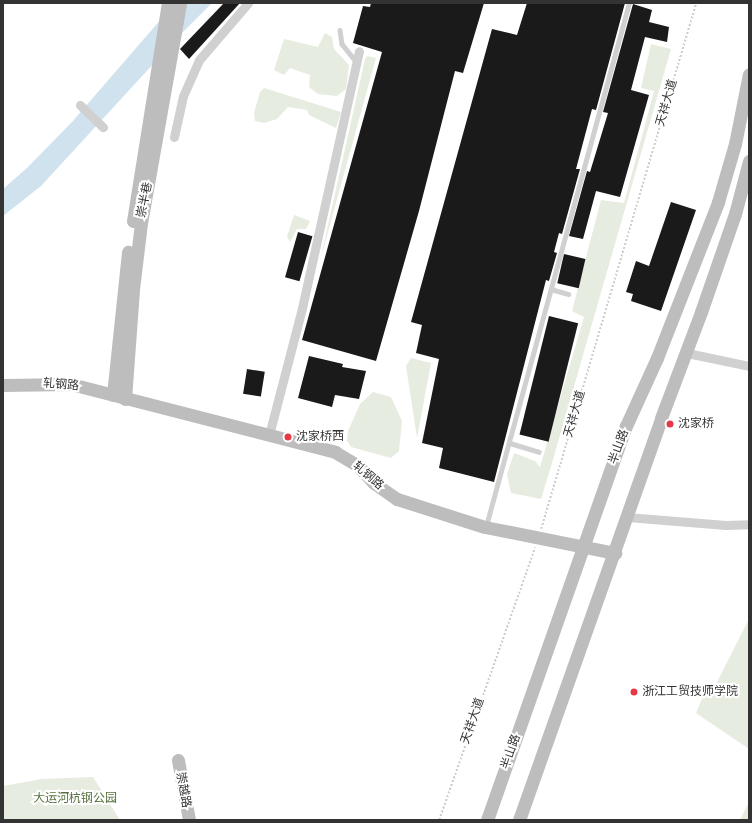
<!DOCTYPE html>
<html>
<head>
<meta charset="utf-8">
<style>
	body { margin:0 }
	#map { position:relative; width:752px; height:823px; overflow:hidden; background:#fff; font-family:"Public Sans","Noto Sans SC",sans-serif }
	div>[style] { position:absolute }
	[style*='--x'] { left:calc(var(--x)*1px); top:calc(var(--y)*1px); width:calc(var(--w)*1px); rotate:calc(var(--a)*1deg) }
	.green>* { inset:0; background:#e6ecdf }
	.water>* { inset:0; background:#cfe2ee }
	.building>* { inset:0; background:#1a1a1a; transform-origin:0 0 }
	.path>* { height:1.5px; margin-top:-0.75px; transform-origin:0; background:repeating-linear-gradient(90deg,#cdcdcd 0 2px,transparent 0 4px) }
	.lane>* { height:4.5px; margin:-2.25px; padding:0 2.25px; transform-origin:2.25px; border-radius:2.25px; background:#d0d0d0 }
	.street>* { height:9px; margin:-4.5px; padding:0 4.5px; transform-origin:4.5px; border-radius:4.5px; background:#d0d0d0 }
	.secondary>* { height:13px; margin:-6.5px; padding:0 6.5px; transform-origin:6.5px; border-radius:6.5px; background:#bdbdbd }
	.dots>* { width:11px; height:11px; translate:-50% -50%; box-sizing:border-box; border:2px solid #fff; border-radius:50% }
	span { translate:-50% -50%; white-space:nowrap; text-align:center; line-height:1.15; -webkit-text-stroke:4px #fff; paint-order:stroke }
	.street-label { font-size:12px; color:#333 }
	.poi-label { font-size:12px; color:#333 }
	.left { translate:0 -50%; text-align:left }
	.park-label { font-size:12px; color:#56703f }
	.frame { position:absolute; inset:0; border:4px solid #333; pointer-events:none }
</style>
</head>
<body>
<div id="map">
	<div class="green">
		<div style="clip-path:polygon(325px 33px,332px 37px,334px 49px,349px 65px,346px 89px,337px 96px,318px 94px,309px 87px,310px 75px,290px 68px,284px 75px,274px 70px,284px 39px,318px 47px)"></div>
		<div style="clip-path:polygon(651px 44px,671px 49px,552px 463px,541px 499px,511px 493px,507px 474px,514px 453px,535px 461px,540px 467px,584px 317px,572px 311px,601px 200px,624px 203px,654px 91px,641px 88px)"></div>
		<div style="clip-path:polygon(367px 56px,376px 58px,320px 261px,365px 59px)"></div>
		<div style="clip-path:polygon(264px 88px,341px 112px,336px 128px,309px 115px,307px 110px,288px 107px,277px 119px,264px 123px,255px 121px,254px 113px,260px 92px)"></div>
		<div style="clip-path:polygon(294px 215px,310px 221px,306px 229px,297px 229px,290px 242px,287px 237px)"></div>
		<div style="clip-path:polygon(411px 358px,431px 363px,417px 438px,406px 366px)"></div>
		<div style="clip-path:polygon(373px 392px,391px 397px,402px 421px,399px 451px,391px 458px,351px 447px,347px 441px,348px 431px,360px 404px)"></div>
		<div style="clip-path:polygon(749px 619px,749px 749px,696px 713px,705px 692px,716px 684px)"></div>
		<div style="clip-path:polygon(93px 777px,120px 820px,3px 820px,3px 786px,42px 779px)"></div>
		<div style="clip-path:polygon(749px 802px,749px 820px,740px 820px)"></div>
	</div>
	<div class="water">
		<div style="clip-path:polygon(175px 3px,212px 3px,178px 37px,41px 186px,3px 216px,3px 189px,27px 168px,72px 122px)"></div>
	</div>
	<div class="building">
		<div style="clip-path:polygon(224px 3px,240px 3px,189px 59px,180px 49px)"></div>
		<div style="clip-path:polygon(371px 3px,484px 3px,463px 73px,455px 71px,419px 211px,376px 361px,302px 340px,382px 52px,353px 43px,363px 6px,370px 7px)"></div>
		<div style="clip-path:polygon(527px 3px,625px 3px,596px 110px,592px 109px,576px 169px,580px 169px,562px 234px,559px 233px,554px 252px,557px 253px,549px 281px,546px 280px,494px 482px,439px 468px,443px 448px,422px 443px,439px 359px,416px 353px,422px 325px,411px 322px,492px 29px,517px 35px)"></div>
		<div style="clip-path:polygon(633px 4px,652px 10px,649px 22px,669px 27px,667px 42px,645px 37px,631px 90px,649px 95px,620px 197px,596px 191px,583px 239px,569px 236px,587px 171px,590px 172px,608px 113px,603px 112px)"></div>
		<div style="clip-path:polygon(671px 202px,696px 210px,661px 311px,631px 301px,633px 294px,626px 292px,636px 261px,649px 266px)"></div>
		<div style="left:298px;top:232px;width:15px;height:47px;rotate:16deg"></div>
		<div style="left:564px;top:254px;width:22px;height:30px;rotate:13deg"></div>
		<div style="left:549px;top:316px;width:30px;height:122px;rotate:14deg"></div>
		<div style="clip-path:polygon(309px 356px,343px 364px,342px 367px,366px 371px,359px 399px,335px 395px,332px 407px,298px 398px)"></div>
		<div style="left:247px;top:369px;width:18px;height:25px;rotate:9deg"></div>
	</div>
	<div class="path">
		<div style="--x:541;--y:529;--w:548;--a:-73.58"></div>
		<div style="--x:439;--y:820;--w:289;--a:-70.6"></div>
	</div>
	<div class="lane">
		<div style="--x:340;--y:30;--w:14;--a:82"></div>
		<div style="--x:342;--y:44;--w:22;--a:51"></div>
		<div style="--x:551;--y:289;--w:18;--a:16"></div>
		<div style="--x:510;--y:443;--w:30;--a:17"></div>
		<div style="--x:486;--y:526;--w:542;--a:-74.71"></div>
	</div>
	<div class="street">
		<div style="--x:80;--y:105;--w:32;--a:44"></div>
		<div style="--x:174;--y:137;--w:42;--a:-77.6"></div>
		<div style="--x:183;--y:96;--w:39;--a:-66"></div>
		<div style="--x:199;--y:60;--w:75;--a:-49.3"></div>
		<div style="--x:687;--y:353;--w:63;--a:11.8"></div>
		<div style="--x:269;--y:435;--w:131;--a:-75.4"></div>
		<div style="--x:302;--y:308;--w:263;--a:-77.5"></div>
		<div style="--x:627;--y:517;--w:99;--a:4.6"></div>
		<div style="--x:726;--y:525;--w:23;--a:-2"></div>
	</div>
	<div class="secondary">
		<div style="--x:133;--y:221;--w:221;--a:-80.9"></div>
		<div style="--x:3;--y:385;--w:68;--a:-0.8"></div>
		<div style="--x:71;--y:384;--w:273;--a:14.4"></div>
		<div style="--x:335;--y:452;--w:27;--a:31"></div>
		<div style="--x:358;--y:466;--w:23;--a:47"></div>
		<div style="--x:374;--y:483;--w:28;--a:35"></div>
		<div style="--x:397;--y:499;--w:92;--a:17.7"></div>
		<div style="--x:485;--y:527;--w:133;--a:11.3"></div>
		<div style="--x:113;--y:395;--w:144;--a:-84"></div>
		<div style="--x:125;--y:399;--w:110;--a:-85.8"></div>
		<div style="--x:133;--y:289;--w:66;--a:-83.1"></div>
		<div style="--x:141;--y:223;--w:223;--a:-79.9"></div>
		<div style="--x:178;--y:760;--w:61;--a:79.6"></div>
		<div style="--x:487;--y:820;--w:418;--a:-70.6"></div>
		<div style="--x:626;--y:426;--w:75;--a:-65.5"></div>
		<div style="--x:657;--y:358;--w:168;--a:-68.6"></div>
		<div style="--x:718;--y:202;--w:60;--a:-73.7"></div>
		<div style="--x:735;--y:144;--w:71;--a:-78.7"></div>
		<div style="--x:519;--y:820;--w:426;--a:-70.5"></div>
		<div style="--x:661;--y:418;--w:113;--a:-69.3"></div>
		<div style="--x:701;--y:312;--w:104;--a:-70.9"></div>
		<div style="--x:735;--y:214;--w:55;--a:-75.2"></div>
	</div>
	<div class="dots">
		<div style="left:670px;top:424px;background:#e63946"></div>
		<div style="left:288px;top:437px;background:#e63946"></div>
		<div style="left:634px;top:692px;background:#e63946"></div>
	</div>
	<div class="street-label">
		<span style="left:667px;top:103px;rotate:-74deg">天祥大道</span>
		<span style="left:145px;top:200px;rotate:-79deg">崇半巷</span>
		<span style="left:61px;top:385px;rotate:5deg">轧钢路</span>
		<span style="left:575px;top:414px;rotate:-74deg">天祥大道</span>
		<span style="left:619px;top:447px;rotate:-70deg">半山路</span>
		<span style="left:368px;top:476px;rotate:40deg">轧钢路</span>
		<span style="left:473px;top:721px;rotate:-71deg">天祥大道</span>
		<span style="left:511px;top:752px;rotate:-71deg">半山路</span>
		<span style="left:183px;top:790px;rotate:80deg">崇越路</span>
	</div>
	<div class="poi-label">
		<span class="left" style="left:678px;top:424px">沈家桥</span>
		<span class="left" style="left:296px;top:437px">沈家桥西</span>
		<span class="left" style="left:642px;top:692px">浙江工贸技师学院</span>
	</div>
	<div class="park-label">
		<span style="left:75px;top:799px">大运河杭钢公园</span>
	</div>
	<div class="frame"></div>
</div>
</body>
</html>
